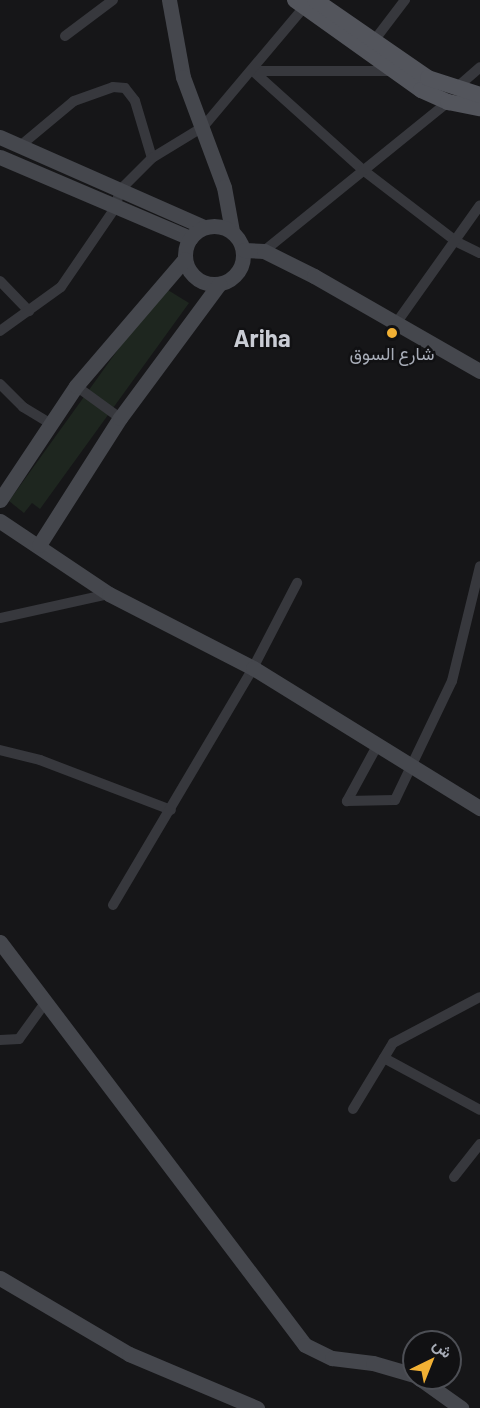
<!DOCTYPE html>
<html>
<head>
<meta charset="utf-8">
<style>
	body { margin:0 }
	#map { position:relative; width:480px; height:1408px; overflow:hidden; background:#161618; font-family:Barlow,Vazirmatn,sans-serif }
	div>[style] { position:absolute }
	[style*='--x'] { left:calc(var(--x)*1px); top:calc(var(--y)*1px); width:calc(var(--w)*1px); rotate:calc(var(--a)*1deg) }
	.green>* { inset:0; background:#1e261f }
	.street>* { height:10px; margin:-5px; padding:0 5px; transform-origin:5px; border-radius:5px; background:#37383d }
	.secondary>* { height:15px; margin:-7.5px; padding:0 7.5px; transform-origin:7.5px; border-radius:7.5px; background:#45474d }
	.secondary>.ring { margin:-7.5px; padding:0; box-sizing:content-box; background:none; border:15px solid #45474d; border-radius:50% }
	.primary>* { height:16px; margin:-8px; padding:0 8px; transform-origin:8px; border-radius:8px; background:#53555c }
	.dots>* { width:16px; height:16px; translate:-50% -50%; box-sizing:border-box; border:3px solid #111113; border-radius:50% }
	span { translate:-50% -50%; white-space:nowrap; text-align:center; line-height:1.15; -webkit-text-stroke:5px #111113; paint-order:stroke }
	.poi-label { font-size:18px; color:#a8adb8 }
	.district-label { font-size:24px; color:#c9ccd4; font-weight:700 }
	.north { position:absolute; left:402px; top:1330px; width:60px; height:60px; box-sizing:border-box; background:#111113; border:2px solid #4d4f55; border-radius:50%; rotate:43deg; font-size:16px; font-weight:700; line-height:24px; text-align:center; color:#a8adb8 }
	.north::after { content:''; display:block; margin:auto; width:21px; height:27px; background:#f2b134; clip-path:polygon(50% 0,100% 100%,50% 72%,0 100%) }
</style>
</head>
<body>
<div id="map">
	<div class="green">
		<div style="clip-path:polygon(163px 287px,189px 303px,40px 509px,32px 503px,24px 513px,9px 501px)"></div>
	</div>
	<div class="street">
		<div style="--x:65;--y:36;--w:60;--a:-36.9"></div>
		<div style="--x:373;--y:42;--w:53;--a:-52.7"></div>
		<div style="--x:253;--y:71;--w:148;--a:42"></div>
		<div style="--x:363;--y:170;--w:118;--a:37.5"></div>
		<div style="--x:457;--y:242;--w:25;--a:26"></div>
		<div style="--x:253;--y:71;--w:137;--a:0"></div>
		<div style="--x:455;--y:89;--w:33;--a:-41"></div>
		<div style="--x:20;--y:146;--w:70;--a:-39.8"></div>
		<div style="--x:74;--y:101;--w:41;--a:-19.7"></div>
		<div style="--x:113;--y:87;--w:12;--a:5"></div>
		<div style="--x:125;--y:88;--w:16;--a:52"></div>
		<div style="--x:135;--y:101;--w:59;--a:73.4"></div>
		<div style="--x:264;--y:251;--w:237;--a:-39"></div>
		<div style="--x:0;--y:281;--w:42;--a:46"></div>
		<div style="--x:397;--y:322;--w:143;--a:-54.6"></div>
		<div style="--x:0;--y:331;--w:75;--a:-35.8"></div>
		<div style="--x:61;--y:287;--w:96;--a:-55.6"></div>
		<div style="--x:115;--y:208;--w:19;--a:-74"></div>
		<div style="--x:120;--y:190;--w:45;--a:-45"></div>
		<div style="--x:152;--y:158;--w:60;--a:-31.3"></div>
		<div style="--x:203;--y:127;--w:157;--a:-49.9"></div>
		<div style="--x:0;--y:384;--w:33;--a:45"></div>
		<div style="--x:23;--y:407;--w:31;--a:31"></div>
		<div style="--x:76;--y:386;--w:54;--a:36"></div>
		<div style="--x:0;--y:618;--w:112;--a:-12.4"></div>
		<div style="--x:377;--y:746;--w:63;--a:118.6"></div>
		<div style="--x:347;--y:801;--w:48;--a:-1.2"></div>
		<div style="--x:395;--y:800;--w:132;--a:-64.4"></div>
		<div style="--x:452;--y:681;--w:118;--a:-76.3"></div>
		<div style="--x:0;--y:750;--w:41;--a:14"></div>
		<div style="--x:40;--y:760;--w:140;--a:20.9"></div>
		<div style="--x:113;--y:905;--w:275;--a:-59.4"></div>
		<div style="--x:253;--y:668;--w:96;--a:-62.6"></div>
		<div style="--x:0;--y:1040;--w:19;--a:-3"></div>
		<div style="--x:19;--y:1039;--w:44;--a:-54.2"></div>
		<div style="--x:384;--y:1058;--w:109;--a:28.4"></div>
		<div style="--x:353;--y:1109;--w:77;--a:-58.8"></div>
		<div style="--x:393;--y:1043;--w:98;--a:-27.9"></div>
		<div style="--x:454;--y:1177;--w:42;--a:-51.8"></div>
	</div>
	<div class="secondary">
		<div style="--x:169;--y:0;--w:78;--a:79.7"></div>
		<div style="--x:183;--y:77;--w:117;--a:69.6"></div>
		<div style="--x:224;--y:187;--w:45;--a:79.7"></div>
		<div style="--x:0;--y:137;--w:223;--a:23.8"></div>
		<div style="--x:0;--y:157;--w:207;--a:23.1"></div>
		<div class="ring" style="left:185px;top:226px;width:43px;height:43px"></div>
		<div style="--x:244;--y:250;--w:20;--a:3"></div>
		<div style="--x:264;--y:251;--w:56;--a:26.6"></div>
		<div style="--x:314;--y:276;--w:191;--a:29.8"></div>
		<div style="--x:0;--y:500;--w:137;--a:-56.3"></div>
		<div style="--x:76;--y:386;--w:167;--a:-49.4"></div>
		<div style="--x:0;--y:521;--w:131;--a:33.8"></div>
		<div style="--x:109;--y:594;--w:162;--a:27.2"></div>
		<div style="--x:253;--y:668;--w:267;--a:31.7"></div>
		<div style="--x:39;--y:545;--w:151;--a:-57.5"></div>
		<div style="--x:120;--y:418;--w:167;--a:-53.5"></div>
		<div style="--x:0;--y:942;--w:505;--a:52.88"></div>
		<div style="--x:305;--y:1345;--w:30;--a:26"></div>
		<div style="--x:332;--y:1358;--w:41;--a:7"></div>
		<div style="--x:373;--y:1363;--w:43;--a:16.3"></div>
		<div style="--x:0;--y:1278;--w:150;--a:30.5"></div>
		<div style="--x:129;--y:1354;--w:139;--a:22.9"></div>
		<div style="--x:419;--y:1378;--w:52;--a:35.5"></div>
	</div>
	<div class="primary">
		<div style="--x:295;--y:0;--w:155;--a:35.5"></div>
		<div style="--x:421;--y:90;--w:30;--a:24"></div>
		<div style="--x:448;--y:102;--w:33;--a:11"></div>
		<div style="--x:315;--y:0;--w:137;--a:34.6"></div>
		<div style="--x:428;--y:78;--w:55;--a:18.1"></div>
	</div>
	<div class="dots">
		<div style="left:392px;top:333px;background:#f2b134"></div>
	</div>
	<div class="poi-label">
		<span style="left:392px;top:353px">شارع السوق</span>
	</div>
	<div class="district-label">
		<span style="left:262px;top:338px">Ariha</span>
	</div>
	<div class="north">ش</div>
</div>
</body>
</html>
